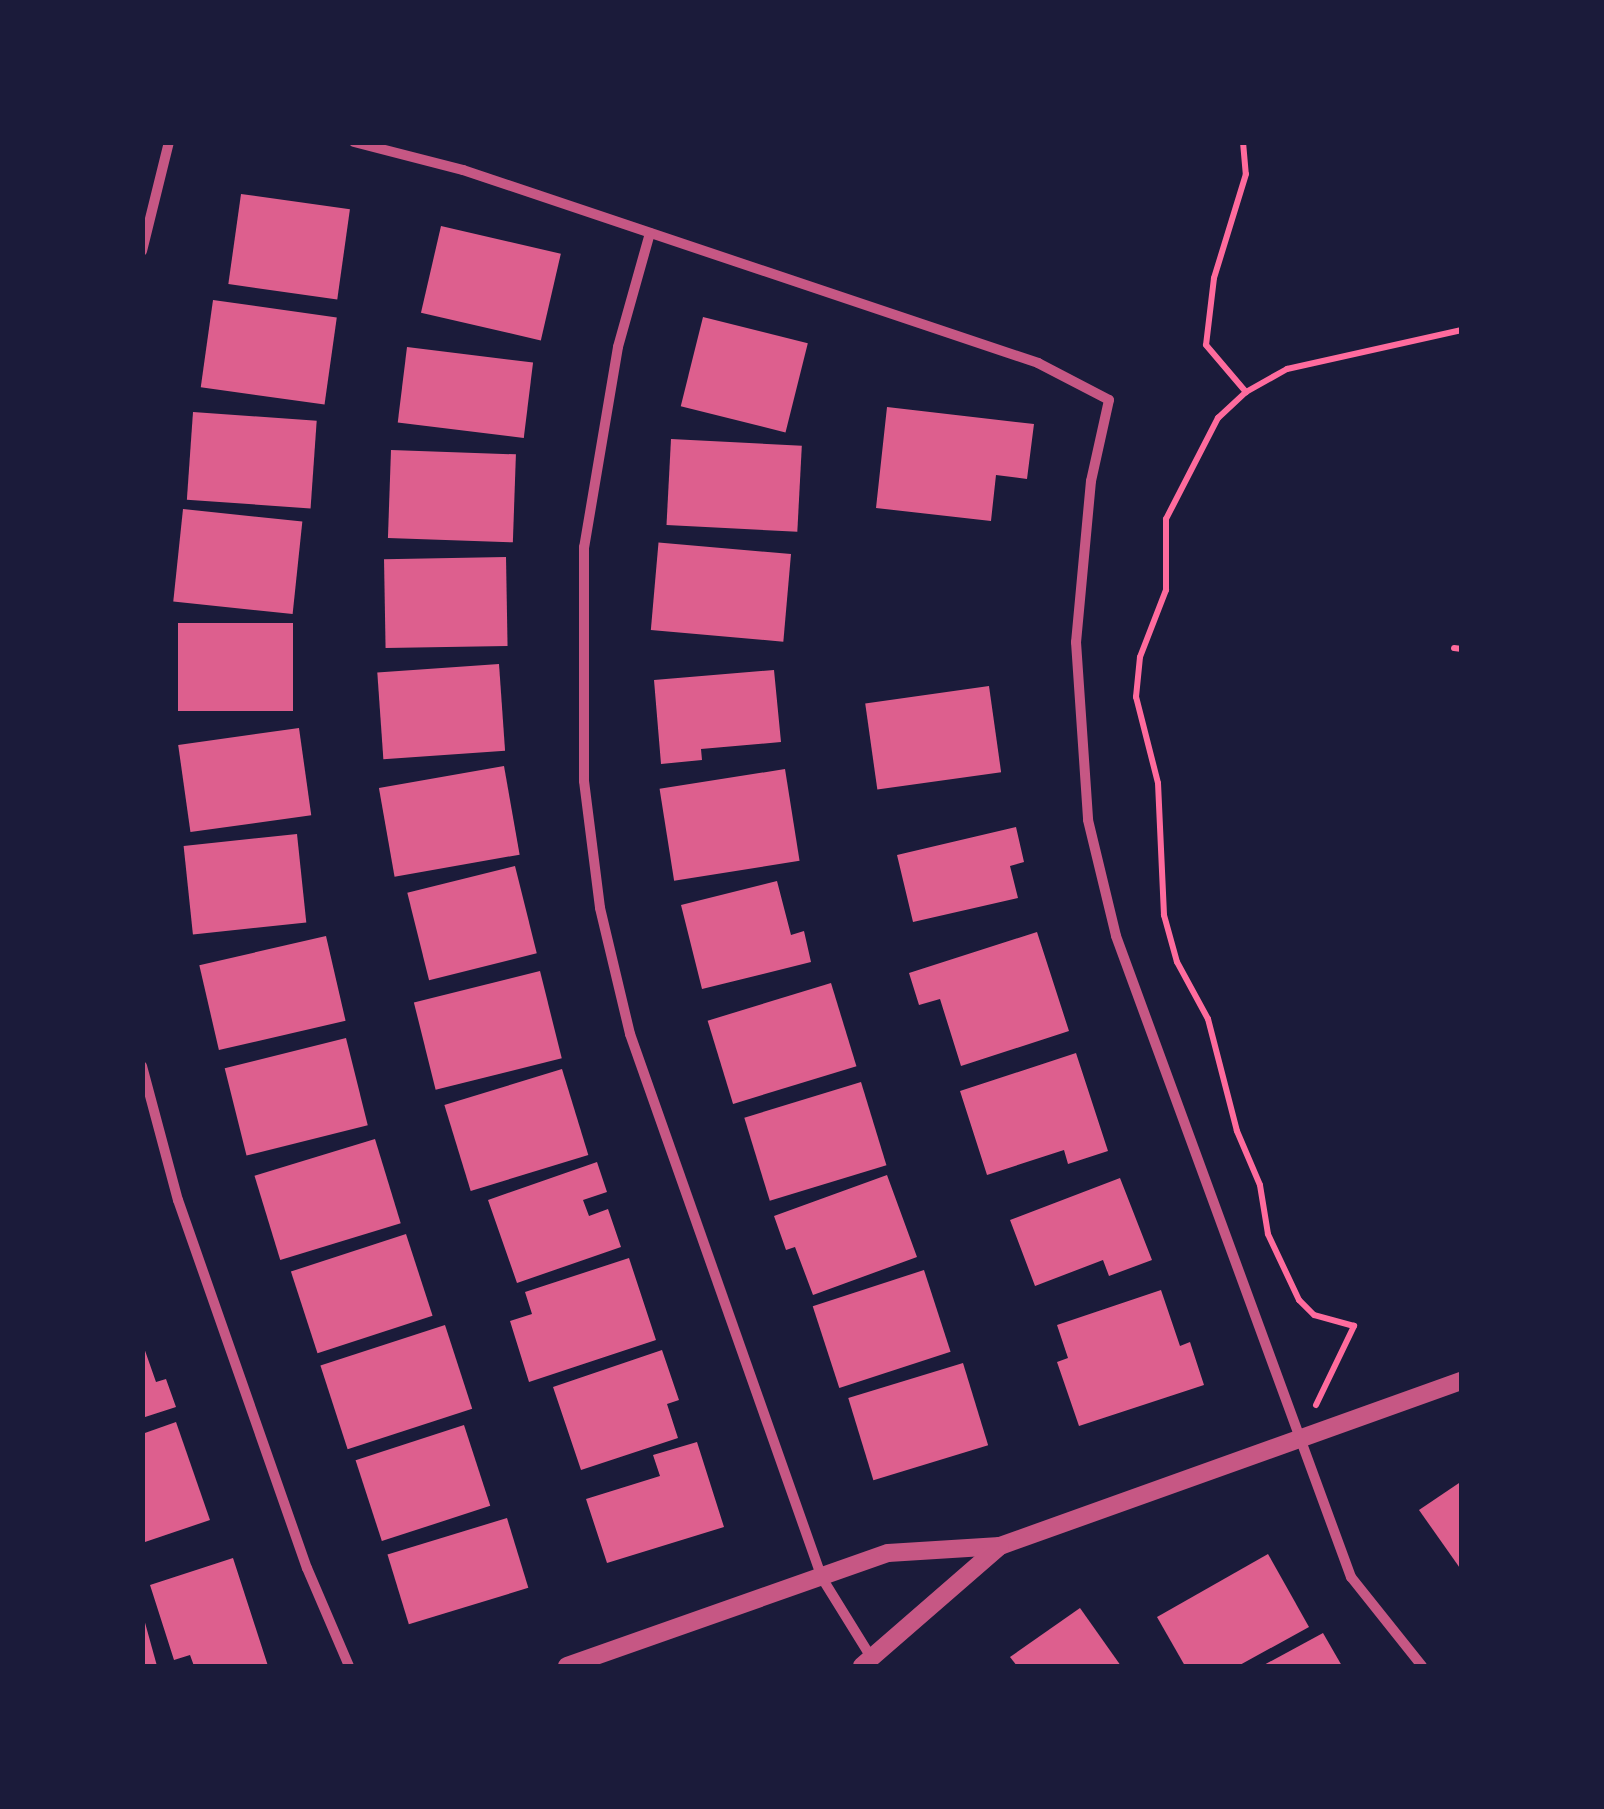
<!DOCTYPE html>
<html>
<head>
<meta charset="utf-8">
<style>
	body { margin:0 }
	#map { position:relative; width:1604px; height:1809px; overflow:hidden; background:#1b1b3a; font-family:Barlow,sans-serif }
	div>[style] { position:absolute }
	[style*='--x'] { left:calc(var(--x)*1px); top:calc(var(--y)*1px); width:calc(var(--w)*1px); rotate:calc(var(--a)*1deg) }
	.building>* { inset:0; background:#dd5f8e; transform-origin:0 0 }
	.path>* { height:6px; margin:-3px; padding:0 3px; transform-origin:3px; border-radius:3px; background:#ff6b9d }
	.minor>* { height:10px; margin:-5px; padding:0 5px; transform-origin:5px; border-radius:5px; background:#c65784 }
	.tertiary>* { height:18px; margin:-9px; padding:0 9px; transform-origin:9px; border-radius:9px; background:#c65784 }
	span { translate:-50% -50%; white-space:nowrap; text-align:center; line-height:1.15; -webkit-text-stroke:8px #1b1b3a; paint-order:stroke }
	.frame { position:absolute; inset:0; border:145px solid #1b1b3a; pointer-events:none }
</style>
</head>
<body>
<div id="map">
	<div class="building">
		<div style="left:241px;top:194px;width:110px;height:91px;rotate:8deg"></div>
		<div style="left:441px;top:226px;width:123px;height:89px;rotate:13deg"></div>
		<div style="left:213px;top:300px;width:125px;height:88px;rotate:8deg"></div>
		<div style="left:703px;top:317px;width:108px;height:92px;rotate:14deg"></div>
		<div style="left:407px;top:347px;width:127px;height:76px;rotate:7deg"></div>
		<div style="clip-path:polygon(887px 407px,1034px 424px,1027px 479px,996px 475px,991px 521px,876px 508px)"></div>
		<div style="left:193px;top:412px;width:124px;height:88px;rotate:4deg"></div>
		<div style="left:671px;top:439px;width:131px;height:86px;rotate:3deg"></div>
		<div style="left:391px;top:450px;width:125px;height:88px;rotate:2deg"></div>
		<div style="left:183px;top:509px;width:120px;height:93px;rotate:6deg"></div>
		<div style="left:791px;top:554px;width:88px;height:133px;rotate:95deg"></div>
		<div style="left:506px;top:557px;width:89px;height:122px;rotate:89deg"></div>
		<div style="left:178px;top:623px;width:115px;height:88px"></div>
		<div style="left:499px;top:664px;width:87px;height:122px;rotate:86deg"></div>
		<div style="clip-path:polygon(774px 670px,781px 742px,701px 749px,702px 760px,661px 764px,654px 680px)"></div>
		<div style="left:989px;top:686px;width:87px;height:125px;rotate:82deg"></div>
		<div style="left:299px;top:728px;width:88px;height:122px;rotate:82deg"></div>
		<div style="left:504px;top:766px;width:90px;height:127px;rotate:80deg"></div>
		<div style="left:785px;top:769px;width:93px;height:127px;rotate:81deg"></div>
		<div style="clip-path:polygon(1016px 827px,1024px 862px,1010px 866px,1018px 898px,913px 922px,897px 855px)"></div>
		<div style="left:297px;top:834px;width:89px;height:114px;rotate:84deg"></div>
		<div style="left:515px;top:866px;width:90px;height:111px;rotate:76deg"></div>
		<div style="clip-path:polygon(777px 881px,791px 935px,804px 931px,811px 962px,702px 989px,681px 905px)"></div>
		<div style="clip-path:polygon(1037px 932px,1069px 1031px,961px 1066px,940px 999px,919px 1005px,909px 973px)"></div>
		<div style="left:326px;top:936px;width:87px;height:130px;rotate:77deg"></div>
		<div style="left:540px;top:971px;width:90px;height:130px;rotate:76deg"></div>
		<div style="left:831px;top:983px;width:87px;height:129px;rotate:73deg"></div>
		<div style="left:346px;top:1038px;width:90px;height:125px;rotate:76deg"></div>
		<div style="clip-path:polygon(1076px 1053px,1108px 1151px,1068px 1164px,1064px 1150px,987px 1175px,960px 1091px)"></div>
		<div style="left:562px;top:1069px;width:90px;height:123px;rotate:73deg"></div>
		<div style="left:861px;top:1082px;width:87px;height:122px;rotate:73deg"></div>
		<div style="left:375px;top:1139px;width:88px;height:126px;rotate:73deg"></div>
		<div style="clip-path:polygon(597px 1162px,607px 1192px,583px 1200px,589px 1216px,608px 1209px,621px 1247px,517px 1283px,488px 1200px)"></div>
		<div style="clip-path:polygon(887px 1175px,917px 1257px,813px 1295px,795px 1247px,786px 1250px,774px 1216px)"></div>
		<div style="clip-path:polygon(1120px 1178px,1152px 1260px,1109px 1276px,1103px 1260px,1035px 1286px,1010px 1220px)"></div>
		<div style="left:406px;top:1234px;width:86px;height:121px;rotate:72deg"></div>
		<div style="clip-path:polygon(629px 1258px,656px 1340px,529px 1382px,510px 1321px,532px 1314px,525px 1292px)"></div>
		<div style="left:924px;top:1270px;width:86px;height:117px;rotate:72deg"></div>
		<div style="clip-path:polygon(1161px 1290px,1180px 1346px,1190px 1342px,1204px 1385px,1079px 1426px,1057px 1362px,1068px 1358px,1057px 1325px)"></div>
		<div style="left:445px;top:1325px;width:88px;height:131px;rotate:72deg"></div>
		<div style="clip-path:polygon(142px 1342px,156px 1382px,166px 1379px,176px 1407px,142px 1418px)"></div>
		<div style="clip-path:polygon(662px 1350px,679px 1400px,667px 1404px,678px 1438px,581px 1470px,553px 1387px)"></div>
		<div style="left:963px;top:1363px;width:86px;height:120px;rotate:73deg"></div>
		<div style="clip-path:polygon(176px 1422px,210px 1520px,142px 1543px,142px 1434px)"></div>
		<div style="left:464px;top:1425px;width:85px;height:114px;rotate:72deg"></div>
		<div style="clip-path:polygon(697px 1442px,724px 1527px,607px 1563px,586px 1499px,660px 1476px,653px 1455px)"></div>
		<div style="clip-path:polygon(1462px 1481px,1462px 1571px,1419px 1510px)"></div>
		<div style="left:507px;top:1518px;width:73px;height:125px;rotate:73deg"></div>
		<div style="clip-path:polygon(1268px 1554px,1309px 1627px,1238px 1666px,1185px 1666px,1157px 1617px)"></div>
		<div style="clip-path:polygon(233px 1558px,268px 1666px,194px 1666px,190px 1655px,174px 1660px,150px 1585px)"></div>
		<div style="clip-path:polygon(1080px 1608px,1121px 1666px,1017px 1666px,1010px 1657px)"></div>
		<div style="clip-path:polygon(142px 1619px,144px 1619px,157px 1666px,142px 1666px)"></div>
		<div style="clip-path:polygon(1323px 1633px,1342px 1666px,1262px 1666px)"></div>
	</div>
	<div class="path">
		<div style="--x:1243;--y:142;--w:32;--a:85"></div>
		<div style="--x:1246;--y:174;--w:109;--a:107.1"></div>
		<div style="--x:1214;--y:278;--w:67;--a:96.8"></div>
		<div style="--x:1206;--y:345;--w:62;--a:49.6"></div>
		<div style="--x:1454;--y:648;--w:8;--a:7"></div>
		<div style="--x:1316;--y:1405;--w:88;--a:-64.3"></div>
		<div style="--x:1354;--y:1326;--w:41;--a:-164.6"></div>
		<div style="--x:1314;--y:1315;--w:21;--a:-135"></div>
		<div style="--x:1299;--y:1300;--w:73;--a:-115.2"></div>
		<div style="--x:1268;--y:1234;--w:50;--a:-99.3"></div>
		<div style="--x:1260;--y:1185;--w:59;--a:-113.1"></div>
		<div style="--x:1237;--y:1131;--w:116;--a:-104.5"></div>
		<div style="--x:1208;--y:1019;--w:65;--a:-118.5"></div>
		<div style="--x:1177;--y:962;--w:49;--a:-105.5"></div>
		<div style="--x:1164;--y:915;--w:132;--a:-92.6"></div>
		<div style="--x:1158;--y:783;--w:89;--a:-104.3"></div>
		<div style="--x:1136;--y:697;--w:40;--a:-84.3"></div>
		<div style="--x:1140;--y:657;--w:72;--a:-68.8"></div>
		<div style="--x:1166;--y:590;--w:71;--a:-90"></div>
		<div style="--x:1166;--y:519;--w:114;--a:-62.8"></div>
		<div style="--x:1218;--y:418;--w:38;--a:-43"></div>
		<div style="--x:1246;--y:392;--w:47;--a:-29.3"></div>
		<div style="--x:1287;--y:369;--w:179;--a:-12.6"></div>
	</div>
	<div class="minor">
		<div style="--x:354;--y:142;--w:113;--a:14.4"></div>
		<div style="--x:463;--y:170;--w:607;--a:18.55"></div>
		<div style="--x:1038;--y:363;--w:80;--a:27.5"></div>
		<div style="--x:1109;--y:400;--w:83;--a:102.5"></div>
		<div style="--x:1091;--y:481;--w:162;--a:95.3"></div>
		<div style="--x:1076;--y:642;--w:178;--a:86.1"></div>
		<div style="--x:1088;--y:820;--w:119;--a:76.4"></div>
		<div style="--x:1116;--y:936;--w:683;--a:69.87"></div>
		<div style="--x:1351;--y:1577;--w:114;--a:51.4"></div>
		<div style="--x:650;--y:233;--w:118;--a:105.7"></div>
		<div style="--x:618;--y:347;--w:203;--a:99.6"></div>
		<div style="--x:584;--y:547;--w:234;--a:90"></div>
		<div style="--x:584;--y:781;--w:128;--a:82.8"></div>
		<div style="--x:600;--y:908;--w:130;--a:76.6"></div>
		<div style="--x:630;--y:1034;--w:577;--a:70.56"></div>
		<div style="--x:822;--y:1578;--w:93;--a:58.2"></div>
		<div style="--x:142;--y:251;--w:112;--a:-76.1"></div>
		<div style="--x:142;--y:1066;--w:139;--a:75"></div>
		<div style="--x:178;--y:1200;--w:390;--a:70.7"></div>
		<div style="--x:307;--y:1568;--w:107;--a:66.8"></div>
	</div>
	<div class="tertiary">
		<div style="--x:1000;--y:1546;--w:491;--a:-19.7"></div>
		<div style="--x:567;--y:1666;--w:340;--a:-19.4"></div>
		<div style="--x:888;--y:1553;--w:112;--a:-3.6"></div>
		<div style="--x:1000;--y:1546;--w:183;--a:139"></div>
	</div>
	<div class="frame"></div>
</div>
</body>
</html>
